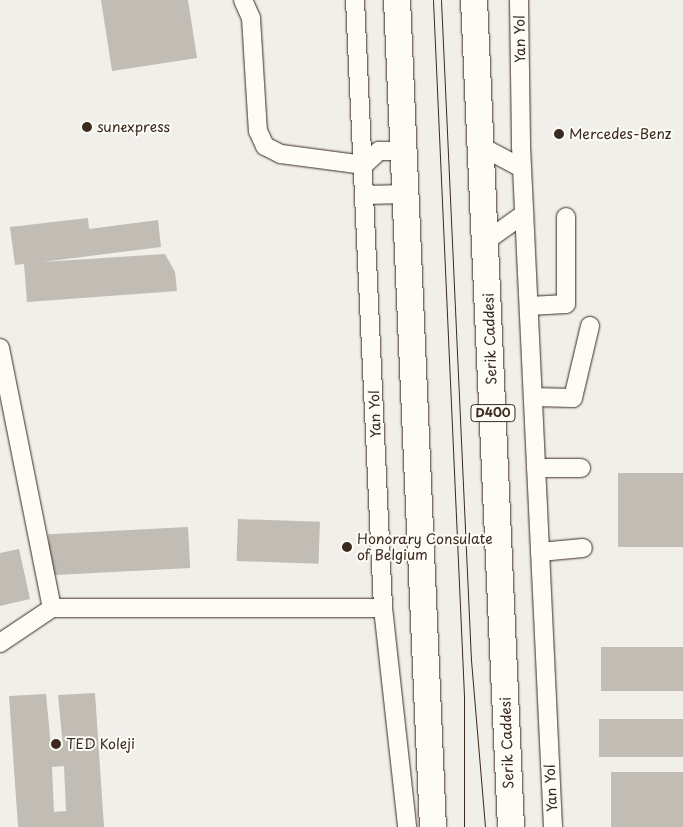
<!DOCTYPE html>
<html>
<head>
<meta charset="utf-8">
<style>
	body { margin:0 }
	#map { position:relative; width:683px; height:827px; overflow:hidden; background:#f1efea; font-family:"Playpen Sans",sans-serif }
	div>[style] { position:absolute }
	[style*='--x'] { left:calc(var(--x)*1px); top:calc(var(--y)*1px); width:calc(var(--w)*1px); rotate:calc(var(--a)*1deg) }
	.building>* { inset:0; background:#c1bcb4; transform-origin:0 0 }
	.roads { filter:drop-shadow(0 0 1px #3b2a1e) drop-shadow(0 0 1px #3b2a1e) }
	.minor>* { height:18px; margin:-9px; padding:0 9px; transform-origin:9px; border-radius:9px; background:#fdfcf7 }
	.highway>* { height:26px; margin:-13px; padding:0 13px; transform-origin:13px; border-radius:13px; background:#fdfcf7 }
	.tram>* { height:1px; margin:-0.5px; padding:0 0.5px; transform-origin:0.5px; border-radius:0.5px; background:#3b2a1e }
	.dots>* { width:14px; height:14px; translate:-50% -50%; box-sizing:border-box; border:2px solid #fdfcf7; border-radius:50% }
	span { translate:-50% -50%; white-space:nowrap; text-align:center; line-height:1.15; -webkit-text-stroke:4px #fdfcf7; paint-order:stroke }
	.shield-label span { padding:1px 4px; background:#fdfcf7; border:1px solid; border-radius:4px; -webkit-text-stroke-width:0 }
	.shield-label { font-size:12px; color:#3b2a1e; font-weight:700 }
	.street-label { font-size:14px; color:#3b2a1e }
	.poi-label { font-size:14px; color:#3b2a1e }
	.left { translate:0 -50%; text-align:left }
</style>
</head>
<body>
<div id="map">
	<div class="building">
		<div style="clip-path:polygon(101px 0,188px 0,197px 58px,112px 71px)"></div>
		<div style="clip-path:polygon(88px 218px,89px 229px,158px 220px,161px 247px,42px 262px,165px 254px,175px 272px,177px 291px,27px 302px,24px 264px,15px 265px,10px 227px)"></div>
		<div style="left:618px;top:473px;width:65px;height:74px"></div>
		<div style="left:238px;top:519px;width:82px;height:42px;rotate:2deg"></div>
		<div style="left:188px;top:527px;width:41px;height:140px;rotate:87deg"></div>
		<div style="clip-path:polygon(19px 549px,30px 599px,0 606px,0 553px)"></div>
		<div style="left:683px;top:647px;width:44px;height:82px;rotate:90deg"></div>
		<div style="clip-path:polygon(evenodd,95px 693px,104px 827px,18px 827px,9px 696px,46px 694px,51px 747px,63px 747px,58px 695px,95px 693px,64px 766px,66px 811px,54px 812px,52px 767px,64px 766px)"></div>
		<div style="left:683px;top:719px;width:38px;height:84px;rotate:90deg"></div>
		<div style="left:683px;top:772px;width:55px;height:72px;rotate:90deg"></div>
	</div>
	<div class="roads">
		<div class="minor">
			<div style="--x:243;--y:0;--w:20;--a:66"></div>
			<div style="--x:251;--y:18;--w:113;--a:86.5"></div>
			<div style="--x:258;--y:131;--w:17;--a:65"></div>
			<div style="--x:265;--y:146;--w:18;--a:27"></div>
			<div style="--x:281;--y:154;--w:84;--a:7.5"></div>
			<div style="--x:364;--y:165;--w:21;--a:-43"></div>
			<div style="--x:379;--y:151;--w:24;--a:0"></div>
			<div style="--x:355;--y:0;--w:609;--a:87.36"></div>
			<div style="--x:383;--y:608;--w:220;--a:83.7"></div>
			<div style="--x:519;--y:0;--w:146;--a:89.2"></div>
			<div style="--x:521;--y:146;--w:682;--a:87.31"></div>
			<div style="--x:482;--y:147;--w:45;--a:27.7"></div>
			<div style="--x:365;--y:195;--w:41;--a:-1.4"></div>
			<div style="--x:486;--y:241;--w:47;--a:-35.4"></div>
			<div style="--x:529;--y:306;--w:37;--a:-3"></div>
			<div style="--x:566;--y:304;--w:87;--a:-90"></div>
			<div style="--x:0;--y:348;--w:265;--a:78.7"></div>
			<div style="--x:533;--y:397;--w:40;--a:1.4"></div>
			<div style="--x:573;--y:398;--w:74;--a:-76.7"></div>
			<div style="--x:536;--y:468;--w:45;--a:0"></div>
			<div style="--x:540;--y:552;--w:43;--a:-5.3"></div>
			<div style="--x:0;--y:643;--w:63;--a:-33.9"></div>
			<div style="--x:52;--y:608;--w:331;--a:0"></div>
		</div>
		<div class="highway">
			<div style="--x:397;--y:0;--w:828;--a:87.51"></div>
			<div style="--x:474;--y:0;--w:828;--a:87.44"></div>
		</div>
	</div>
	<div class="tram">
		<div style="--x:433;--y:0;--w:698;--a:87.45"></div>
		<div style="--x:464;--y:697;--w:130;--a:90"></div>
		<div style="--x:441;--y:0;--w:661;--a:87.4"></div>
		<div style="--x:471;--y:660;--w:168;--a:85.2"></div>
	</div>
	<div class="dots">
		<div style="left:87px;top:127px;background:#3b2a1e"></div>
		<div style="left:559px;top:134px;background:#3b2a1e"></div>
		<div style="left:347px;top:547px;background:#3b2a1e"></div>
		<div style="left:56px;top:744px;background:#3b2a1e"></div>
	</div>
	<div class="shield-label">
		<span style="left:493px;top:413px">D400</span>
	</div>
	<div class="street-label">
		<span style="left:520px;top:39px;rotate:-91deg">Yan Yol</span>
		<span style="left:490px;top:339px;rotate:-92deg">Serik Caddesi</span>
		<span style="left:375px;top:414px;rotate:-92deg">Yan Yol</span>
		<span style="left:507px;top:743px;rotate:-92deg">Serik Caddesi</span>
		<span style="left:551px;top:788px;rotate:-93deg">Yan Yol</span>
	</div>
	<div class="poi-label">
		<span class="left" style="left:97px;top:127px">sunexpress</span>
		<span class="left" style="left:569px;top:134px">Mercedes-Benz</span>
		<span class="left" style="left:357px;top:547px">Honorary Consulate<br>of Belgium</span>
		<span class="left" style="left:66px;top:744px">TED Koleji</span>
	</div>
</div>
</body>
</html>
